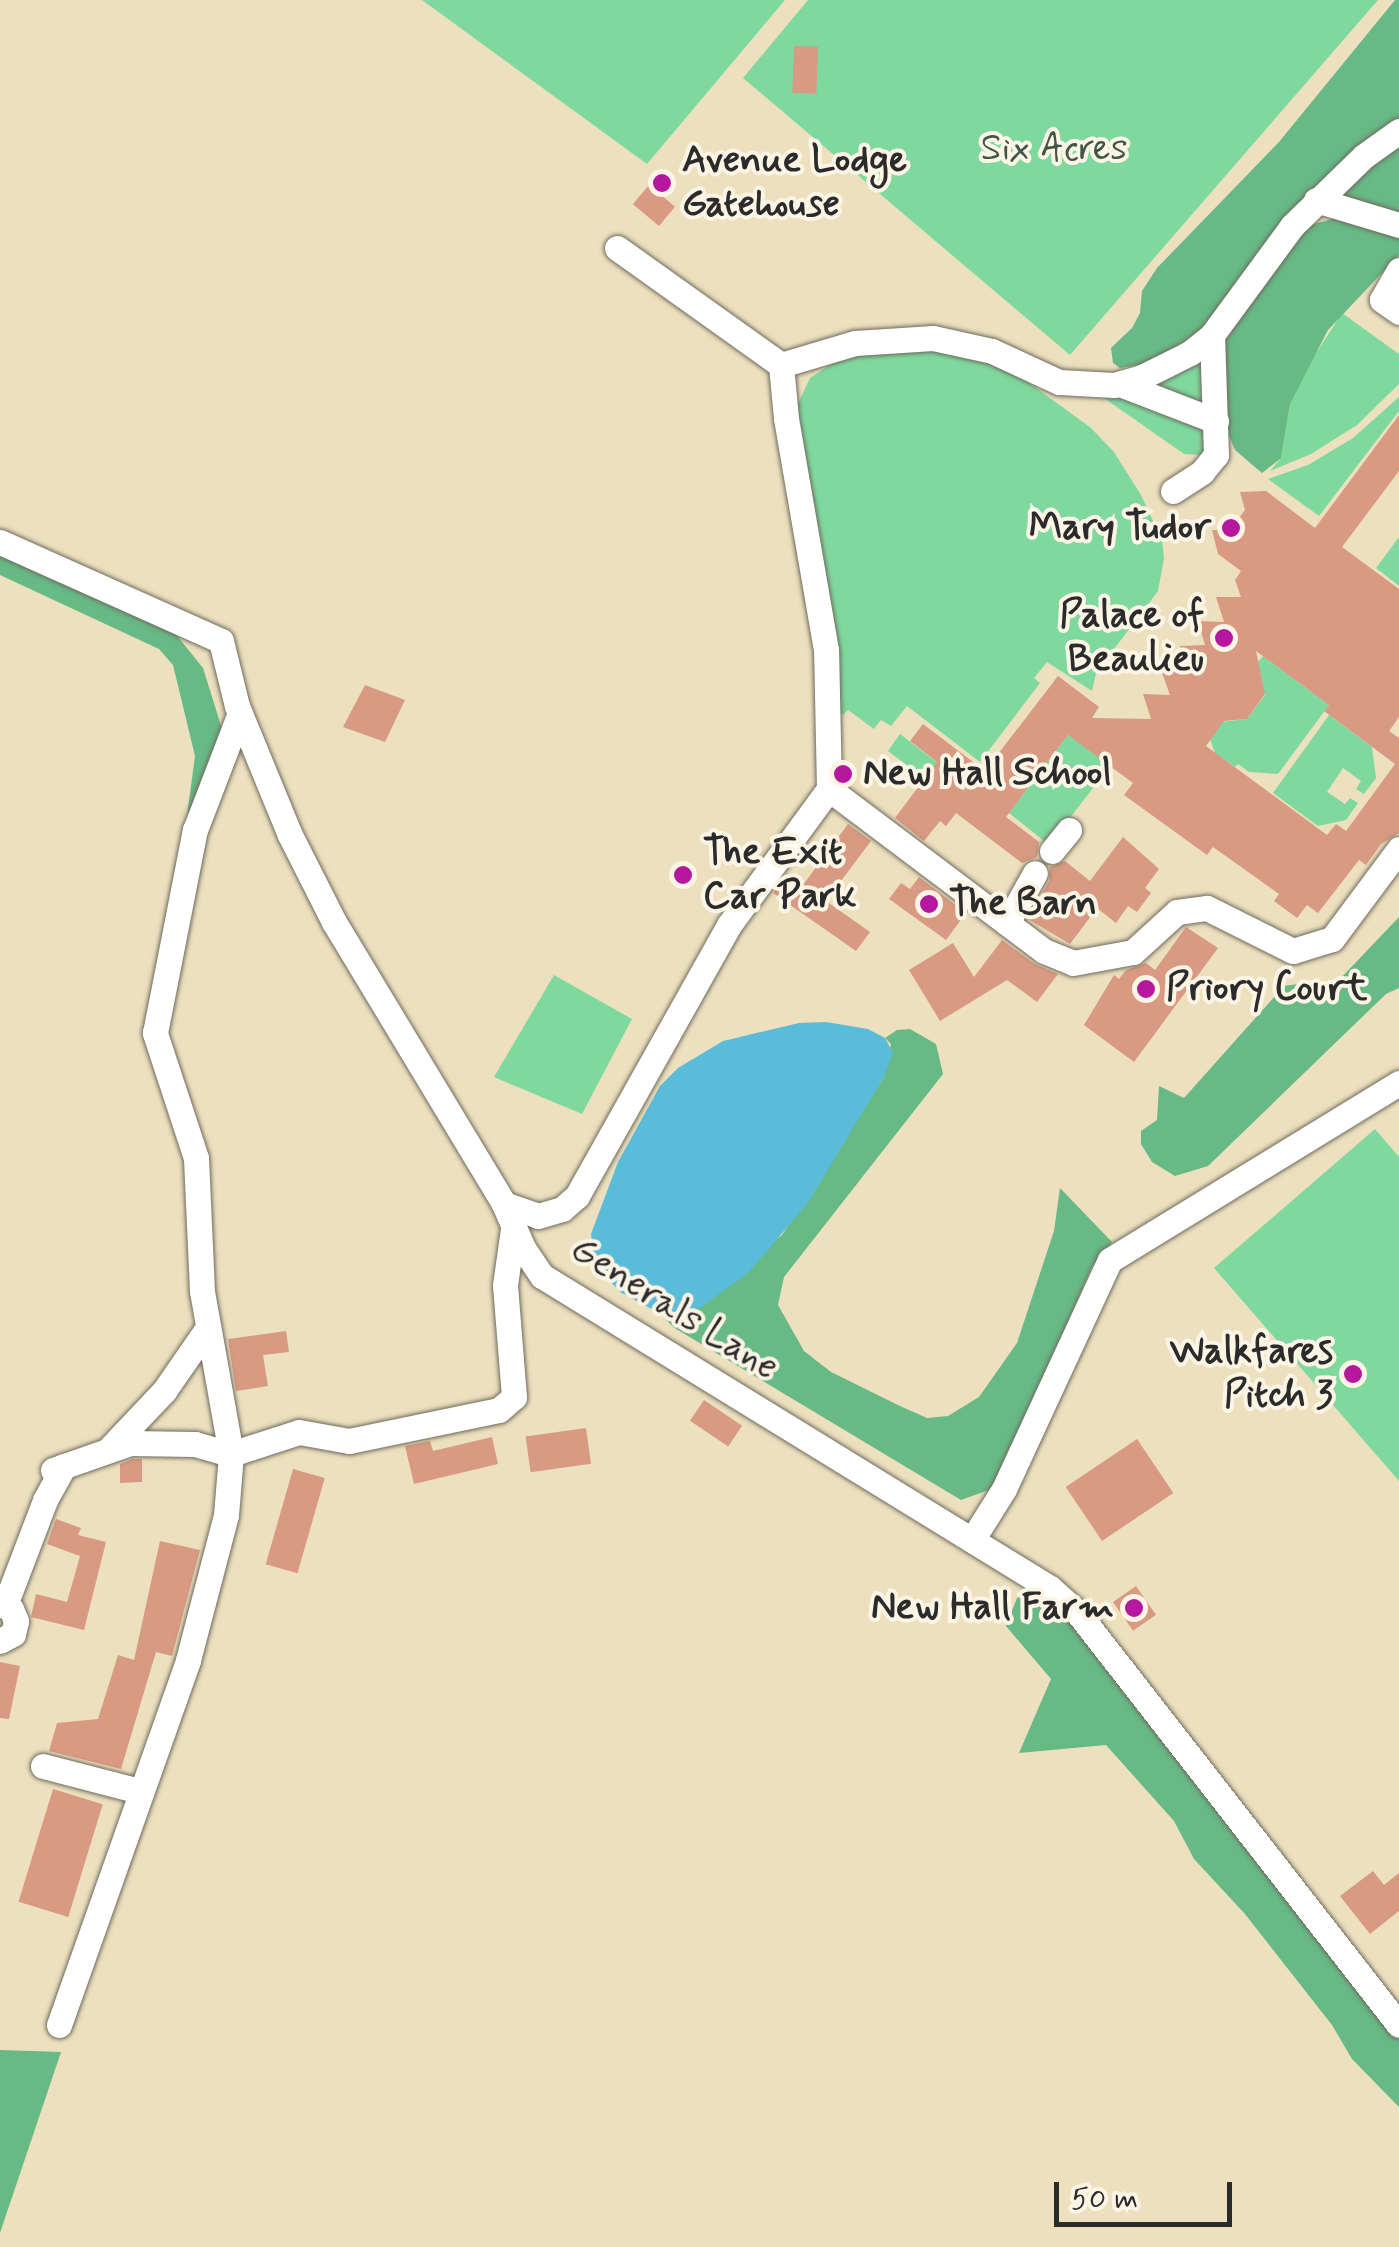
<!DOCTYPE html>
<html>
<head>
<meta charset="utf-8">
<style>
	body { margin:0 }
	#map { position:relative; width:1399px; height:2247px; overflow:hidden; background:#ece0be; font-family:Mynerve,sans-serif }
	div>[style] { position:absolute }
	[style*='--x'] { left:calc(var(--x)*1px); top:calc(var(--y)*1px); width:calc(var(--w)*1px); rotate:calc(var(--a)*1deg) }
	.green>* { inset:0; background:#7fd99e }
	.forest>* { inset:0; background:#67b985 }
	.water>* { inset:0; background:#5bbcd9 }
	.building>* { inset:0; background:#d89a82; transform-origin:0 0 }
	.roads { filter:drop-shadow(0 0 2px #6f6a5e) drop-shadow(0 0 2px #6f6a5e) }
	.minor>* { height:25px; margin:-12.5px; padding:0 12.5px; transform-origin:12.5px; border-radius:12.5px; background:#fff }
	.dots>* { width:28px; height:28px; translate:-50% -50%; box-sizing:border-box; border:5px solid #fcf5e5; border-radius:50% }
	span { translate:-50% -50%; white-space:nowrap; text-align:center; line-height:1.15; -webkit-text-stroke:8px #fcf5e5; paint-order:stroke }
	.park-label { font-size:38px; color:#405648 }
	.poi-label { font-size:38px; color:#2b2b2b; font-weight:700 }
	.left { translate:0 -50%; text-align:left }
	.right { translate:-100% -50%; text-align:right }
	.street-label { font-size:38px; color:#2b2b2b }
	.scale { position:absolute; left:1054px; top:2182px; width:178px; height:45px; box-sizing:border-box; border:5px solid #2b2b2b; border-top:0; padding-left:12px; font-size:30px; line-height:35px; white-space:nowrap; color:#2b2b2b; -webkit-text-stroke:8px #fcf5e5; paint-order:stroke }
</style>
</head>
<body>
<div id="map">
	<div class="green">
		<div style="clip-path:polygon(422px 0,785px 0,647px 164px)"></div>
		<div style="clip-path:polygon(808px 0,1378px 0,1070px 355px,743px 78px)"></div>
		<div style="clip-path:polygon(1342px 313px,1399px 354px,1399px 384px,1357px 425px,1311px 454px,1270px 471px,1281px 458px,1290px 404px,1300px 378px)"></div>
		<div style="clip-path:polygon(939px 350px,981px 358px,1024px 379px,1091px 428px,1114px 452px,1141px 495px,1162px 540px,1164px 558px,1158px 591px,1096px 673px,1092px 691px,1047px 662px,1034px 678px,1040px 683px,980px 762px,907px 706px,891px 726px,881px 720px,874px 729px,848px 710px,843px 715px,839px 712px,794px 412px,810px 378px,833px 363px,878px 351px)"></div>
		<div style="clip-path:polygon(1206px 353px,1210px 413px,1142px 387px)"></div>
		<div style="clip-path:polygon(1127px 393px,1210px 425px,1203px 455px,1184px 454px,1104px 398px)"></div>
		<div style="clip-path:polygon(1399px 397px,1399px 411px,1319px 516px,1268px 479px,1308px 465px,1353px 438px)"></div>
		<div style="clip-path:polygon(1399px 537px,1399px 586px,1376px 568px)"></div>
		<div style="clip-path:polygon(1263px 656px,1329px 705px,1278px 774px,1249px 772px,1238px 764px,1235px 767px,1215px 753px,1210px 739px,1220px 722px,1247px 719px,1265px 695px,1258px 662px)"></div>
		<div style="clip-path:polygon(1329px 715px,1372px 747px,1376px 778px,1364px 794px,1356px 789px,1361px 781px,1343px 768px,1327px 792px,1345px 804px,1350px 798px,1358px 803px,1346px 820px,1318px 826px,1273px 793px)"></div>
		<div style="clip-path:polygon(900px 734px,960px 780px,937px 788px,888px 751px)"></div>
		<div style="clip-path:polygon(1078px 734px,1110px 766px,1049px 845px,1009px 813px,1068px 735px,1074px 739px)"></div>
		<div style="clip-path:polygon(554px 975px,632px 1019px,582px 1114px,494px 1077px)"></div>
		<div style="clip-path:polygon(1375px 1129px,1399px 1157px,1399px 1481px,1214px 1268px)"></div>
	</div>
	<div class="forest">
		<div style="clip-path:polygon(1395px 0,1399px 0,1399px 120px,1204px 328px,1153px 362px,1120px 368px,1113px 363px,1111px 348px,1132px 328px,1140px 313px,1142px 291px,1157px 268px,1279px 142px)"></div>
		<div style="clip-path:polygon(1399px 139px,1399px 215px,1344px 198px,1340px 192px)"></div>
		<div style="clip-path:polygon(1336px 218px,1379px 226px,1399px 238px,1399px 255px,1328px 330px,1290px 404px,1281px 458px,1262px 473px,1235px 450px,1224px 424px,1223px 342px,1296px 238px,1314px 224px)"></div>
		<div style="clip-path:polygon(0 554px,174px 632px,203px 668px,223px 732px,187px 816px,195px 756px,173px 665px,159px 649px,0 575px)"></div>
		<div style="clip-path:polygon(1399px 917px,1399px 988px,1386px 994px,1208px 1166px,1175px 1176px,1152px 1162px,1141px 1144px,1141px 1131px,1157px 1120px,1159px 1086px,1184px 1098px,1284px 986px,1298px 984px,1320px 1000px)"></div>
		<div style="clip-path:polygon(910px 1029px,936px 1044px,943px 1074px,784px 1277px,778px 1305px,804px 1351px,831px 1372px,900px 1406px,927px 1418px,948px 1416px,979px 1397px,1017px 1343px,1054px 1231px,1060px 1188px,1112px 1242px,1092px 1267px,1000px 1478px,989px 1490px,961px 1500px,673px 1327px,661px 1314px,680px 1314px,782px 1235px,884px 1077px,891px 1044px,885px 1038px,897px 1030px)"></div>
		<div style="clip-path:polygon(1031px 1592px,1064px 1612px,1259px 1866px,1399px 2028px,1399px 2107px,1352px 2059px,1332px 2025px,1245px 1914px,1194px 1859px,1174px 1821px,1106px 1745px,1019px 1753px,1051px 1679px,1006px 1626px,1017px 1598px)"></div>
		<div style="clip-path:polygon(0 2050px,61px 2052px,0 2233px)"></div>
	</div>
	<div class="water">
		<div style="clip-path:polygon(826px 1022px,868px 1029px,885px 1038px,893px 1053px,884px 1077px,807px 1204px,749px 1272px,700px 1308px,661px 1314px,620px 1292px,594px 1264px,591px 1234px,618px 1162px,660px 1086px,678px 1068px,723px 1041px,799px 1023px)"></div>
	</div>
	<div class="building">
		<div style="left:794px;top:46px;width:24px;height:47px;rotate:2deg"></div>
		<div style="left:649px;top:185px;width:34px;height:25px;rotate:40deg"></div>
		<div style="clip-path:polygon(evenodd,1399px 415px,1399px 471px,1342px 547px,1399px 589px,1399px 717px,1389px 731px,1399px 738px,1399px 833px,1381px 844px,1366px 865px,1359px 860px,1318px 913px,1307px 905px,1297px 918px,1274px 901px,1279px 894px,1213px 847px,1207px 855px,1124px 795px,1133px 783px,1068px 735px,1006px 817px,1039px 842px,1037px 857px,1022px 863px,956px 813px,946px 826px,940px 821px,924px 841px,895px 818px,937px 762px,910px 741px,923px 724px,985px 771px,1058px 676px,1099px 707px,1092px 718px,1151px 719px,1143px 694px,1170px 695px,1161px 670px,1188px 671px,1180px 646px,1205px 645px,1198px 621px,1224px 622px,1216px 597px,1241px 597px,1235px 580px,1241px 571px,1218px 554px,1212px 530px,1230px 530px,1245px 510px,1240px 492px,1266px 491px,1315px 528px,1399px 415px,1256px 651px,1329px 705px,1324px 711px,1395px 764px,1346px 831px,1336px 824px,1327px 835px,1206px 746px,1224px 721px,1247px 719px,1265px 694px,1256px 651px)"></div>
		<div style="clip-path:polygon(365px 685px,405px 700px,385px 742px,343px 727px)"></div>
		<div style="clip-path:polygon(848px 824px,871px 841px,826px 901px,870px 932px,856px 951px,773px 893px,787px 873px,803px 885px)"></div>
		<div style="clip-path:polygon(1123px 837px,1159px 869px,1145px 888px,1151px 893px,1137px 912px,1128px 906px,1116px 923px,1097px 908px,1070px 944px,1028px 919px,1049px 881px,1050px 867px,1065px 861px,1090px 881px)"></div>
		<div style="clip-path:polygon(919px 877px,966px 913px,946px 940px,889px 899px,901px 883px,910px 889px)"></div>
		<div style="clip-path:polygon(1186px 927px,1218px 948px,1134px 1062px,1084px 1025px,1114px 975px,1119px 979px,1126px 970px,1146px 963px,1155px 970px)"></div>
		<div style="clip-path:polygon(1002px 940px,1035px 964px,1058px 974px,1037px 1002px,1007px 980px,940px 1021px,909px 970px,953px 943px,974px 977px)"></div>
		<div style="clip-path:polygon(286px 1331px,289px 1352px,263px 1355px,268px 1386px,236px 1391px,228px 1339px)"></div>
		<div style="left:704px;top:1400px;width:46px;height:25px;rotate:34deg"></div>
		<div style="left:586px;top:1428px;width:36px;height:61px;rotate:82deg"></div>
		<div style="clip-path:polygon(492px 1437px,498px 1464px,414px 1484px,405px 1446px,430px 1441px,433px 1451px)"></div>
		<div style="left:1137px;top:1439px;width:65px;height:86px;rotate:56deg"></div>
		<div style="clip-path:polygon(133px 1459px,142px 1459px,142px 1482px,120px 1483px,120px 1464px)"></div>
		<div style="left:293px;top:1469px;width:33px;height:99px;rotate:16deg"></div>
		<div style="clip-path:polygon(56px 1519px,81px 1528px,78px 1535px,106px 1542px,84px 1630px,31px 1617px,36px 1594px,67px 1602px,80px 1556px,47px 1544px)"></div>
		<div style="clip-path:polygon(160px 1541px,200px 1550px,172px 1656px,156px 1652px,121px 1769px,49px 1751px,57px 1723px,98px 1719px,118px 1655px,134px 1660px)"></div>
		<div style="left:1136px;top:1586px;width:35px;height:28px;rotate:55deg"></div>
		<div style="clip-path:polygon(0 1662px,20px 1666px,9px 1719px,0 1718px)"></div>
		<div style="left:53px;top:1789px;width:52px;height:118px;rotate:17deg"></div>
		<div style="clip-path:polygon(1373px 1871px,1384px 1885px,1399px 1873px,1399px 1911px,1370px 1934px,1340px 1896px)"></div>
	</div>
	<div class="roads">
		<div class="minor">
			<div style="--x:1316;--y:200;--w:87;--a:16.8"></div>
			<div style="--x:617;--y:248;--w:201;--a:35.5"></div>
			<div style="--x:1399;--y:270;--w:34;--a:120"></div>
			<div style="--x:1382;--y:300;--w:21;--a:35"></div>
			<div style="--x:781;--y:365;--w:77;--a:-16.6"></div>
			<div style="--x:855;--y:343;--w:78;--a:-3.7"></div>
			<div style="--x:933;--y:338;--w:60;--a:12.4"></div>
			<div style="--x:992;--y:351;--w:74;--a:24.8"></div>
			<div style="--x:1059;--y:382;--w:55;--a:3.1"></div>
			<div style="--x:1114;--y:385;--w:29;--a:-16"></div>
			<div style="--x:1142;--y:377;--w:54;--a:-26.6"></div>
			<div style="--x:1190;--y:353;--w:28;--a:-39"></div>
			<div style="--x:1212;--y:335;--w:135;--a:-53.7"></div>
			<div style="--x:1292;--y:226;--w:100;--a:-44.2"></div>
			<div style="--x:1364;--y:156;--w:43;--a:-35.5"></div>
			<div style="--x:1120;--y:384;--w:103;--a:21.1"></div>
			<div style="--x:1173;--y:491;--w:35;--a:-33"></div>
			<div style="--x:1202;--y:472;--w:22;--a:-51"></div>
			<div style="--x:1216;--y:455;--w:120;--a:-91.9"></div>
			<div style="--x:0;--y:542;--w:242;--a:24.1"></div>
			<div style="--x:221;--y:641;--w:67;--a:76.2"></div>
			<div style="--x:237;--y:706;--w:139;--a:67.7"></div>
			<div style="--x:290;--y:835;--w:97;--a:63.2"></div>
			<div style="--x:334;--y:922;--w:329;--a:58.9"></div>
			<div style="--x:504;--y:1204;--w:48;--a:66.6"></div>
			<div style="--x:523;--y:1248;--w:34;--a:56"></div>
			<div style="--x:542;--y:1276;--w:596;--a:31.56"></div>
			<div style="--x:1050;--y:1588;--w:38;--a:42"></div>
			<div style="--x:1078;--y:1613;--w:522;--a:52.08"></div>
			<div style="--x:829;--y:789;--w:269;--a:37"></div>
			<div style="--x:1044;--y:951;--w:31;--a:22"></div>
			<div style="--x:1073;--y:963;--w:61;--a:-10.4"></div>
			<div style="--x:1133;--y:952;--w:59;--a:-42.3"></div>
			<div style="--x:1177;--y:912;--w:30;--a:-8"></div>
			<div style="--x:1207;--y:908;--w:96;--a:26.6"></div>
			<div style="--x:1293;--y:951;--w:41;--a:-17.1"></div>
			<div style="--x:1332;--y:939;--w:112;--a:-53.3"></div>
			<div style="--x:1052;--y:851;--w:27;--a:-51"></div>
			<div style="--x:1007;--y:923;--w:57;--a:-60.8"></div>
			<div style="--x:504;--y:1204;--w:36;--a:19"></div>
			<div style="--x:538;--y:1216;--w:25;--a:-16"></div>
			<div style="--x:562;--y:1209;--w:20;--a:-41"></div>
			<div style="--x:577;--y:1196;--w:311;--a:-60.7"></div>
			<div style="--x:729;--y:925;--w:169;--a:-53.7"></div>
			<div style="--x:829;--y:789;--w:139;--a:-91.2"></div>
			<div style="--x:826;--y:650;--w:235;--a:-99.8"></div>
			<div style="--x:786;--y:418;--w:53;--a:-95.4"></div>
			<div style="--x:110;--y:1448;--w:79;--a:-46.5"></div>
			<div style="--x:164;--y:1391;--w:75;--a:-55.3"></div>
			<div style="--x:53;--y:1470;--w:82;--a:-19.3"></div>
			<div style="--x:130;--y:1443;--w:65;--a:0.9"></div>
			<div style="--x:195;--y:1444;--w:37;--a:16"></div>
			<div style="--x:231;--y:1454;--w:71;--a:-17.9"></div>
			<div style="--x:299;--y:1432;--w:51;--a:10.2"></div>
			<div style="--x:349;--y:1441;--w:153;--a:-11.7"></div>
			<div style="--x:499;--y:1410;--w:20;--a:-41"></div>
			<div style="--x:514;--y:1397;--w:112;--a:-94.6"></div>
			<div style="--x:505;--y:1285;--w:57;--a:-81.9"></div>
			<div style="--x:972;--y:1540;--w:60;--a:-57.9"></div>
			<div style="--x:1004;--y:1489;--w:252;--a:-65.2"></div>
			<div style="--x:1110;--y:1260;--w:339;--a:-31.5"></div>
			<div style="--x:0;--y:1604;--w:12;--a:24"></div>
			<div style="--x:11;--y:1609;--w:13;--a:67"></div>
			<div style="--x:16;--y:1621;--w:13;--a:103"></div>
			<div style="--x:13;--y:1634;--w:15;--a:152"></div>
			<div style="--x:5;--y:1605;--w:112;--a:-69.1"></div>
			<div style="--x:45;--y:1500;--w:39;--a:-61"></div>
			<div style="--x:43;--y:1766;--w:100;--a:14.5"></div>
			<div style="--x:59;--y:2025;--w:387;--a:-70.5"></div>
			<div style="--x:188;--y:1660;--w:150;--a:-75.3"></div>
			<div style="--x:226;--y:1515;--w:61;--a:-85.3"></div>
			<div style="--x:231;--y:1454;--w:166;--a:-100.1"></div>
			<div style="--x:202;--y:1291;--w:133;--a:-92.6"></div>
			<div style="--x:196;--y:1158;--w:132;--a:-108.2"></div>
			<div style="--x:155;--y:1033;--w:207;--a:-78.9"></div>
			<div style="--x:195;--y:830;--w:125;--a:-69"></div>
		</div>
	</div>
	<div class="dots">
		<div style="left:662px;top:183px;background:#b5179e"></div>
		<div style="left:1231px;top:528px;background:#b5179e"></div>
		<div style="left:1224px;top:638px;background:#b5179e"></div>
		<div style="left:843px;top:774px;background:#b5179e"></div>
		<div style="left:683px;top:875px;background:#b5179e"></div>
		<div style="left:929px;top:904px;background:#b5179e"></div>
		<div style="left:1146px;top:989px;background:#b5179e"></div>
		<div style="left:1353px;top:1374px;background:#b5179e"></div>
		<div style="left:1134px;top:1608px;background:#b5179e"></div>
	</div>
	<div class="park-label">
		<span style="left:1054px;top:149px">Six Acres</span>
	</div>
	<div class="poi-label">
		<span class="left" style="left:682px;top:183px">Avenue Lodge<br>Gatehouse</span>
		<span class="right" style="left:1211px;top:528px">Mary Tudor</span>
		<span class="right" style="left:1204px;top:638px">Palace of<br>Beaulieu</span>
		<span class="left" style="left:863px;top:774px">New Hall School</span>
		<span class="left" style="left:703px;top:875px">The Exit<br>Car Park</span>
		<span class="left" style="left:949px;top:904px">The Barn</span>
		<span class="left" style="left:1166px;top:989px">Priory Court</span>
		<span class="right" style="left:1333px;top:1374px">Walkfares<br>Pitch 3</span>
		<span class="right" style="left:1114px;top:1608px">New Hall Farm</span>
	</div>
	<div class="street-label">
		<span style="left:674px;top:1309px;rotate:32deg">Generals Lane</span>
	</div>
	<div class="scale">50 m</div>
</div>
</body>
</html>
